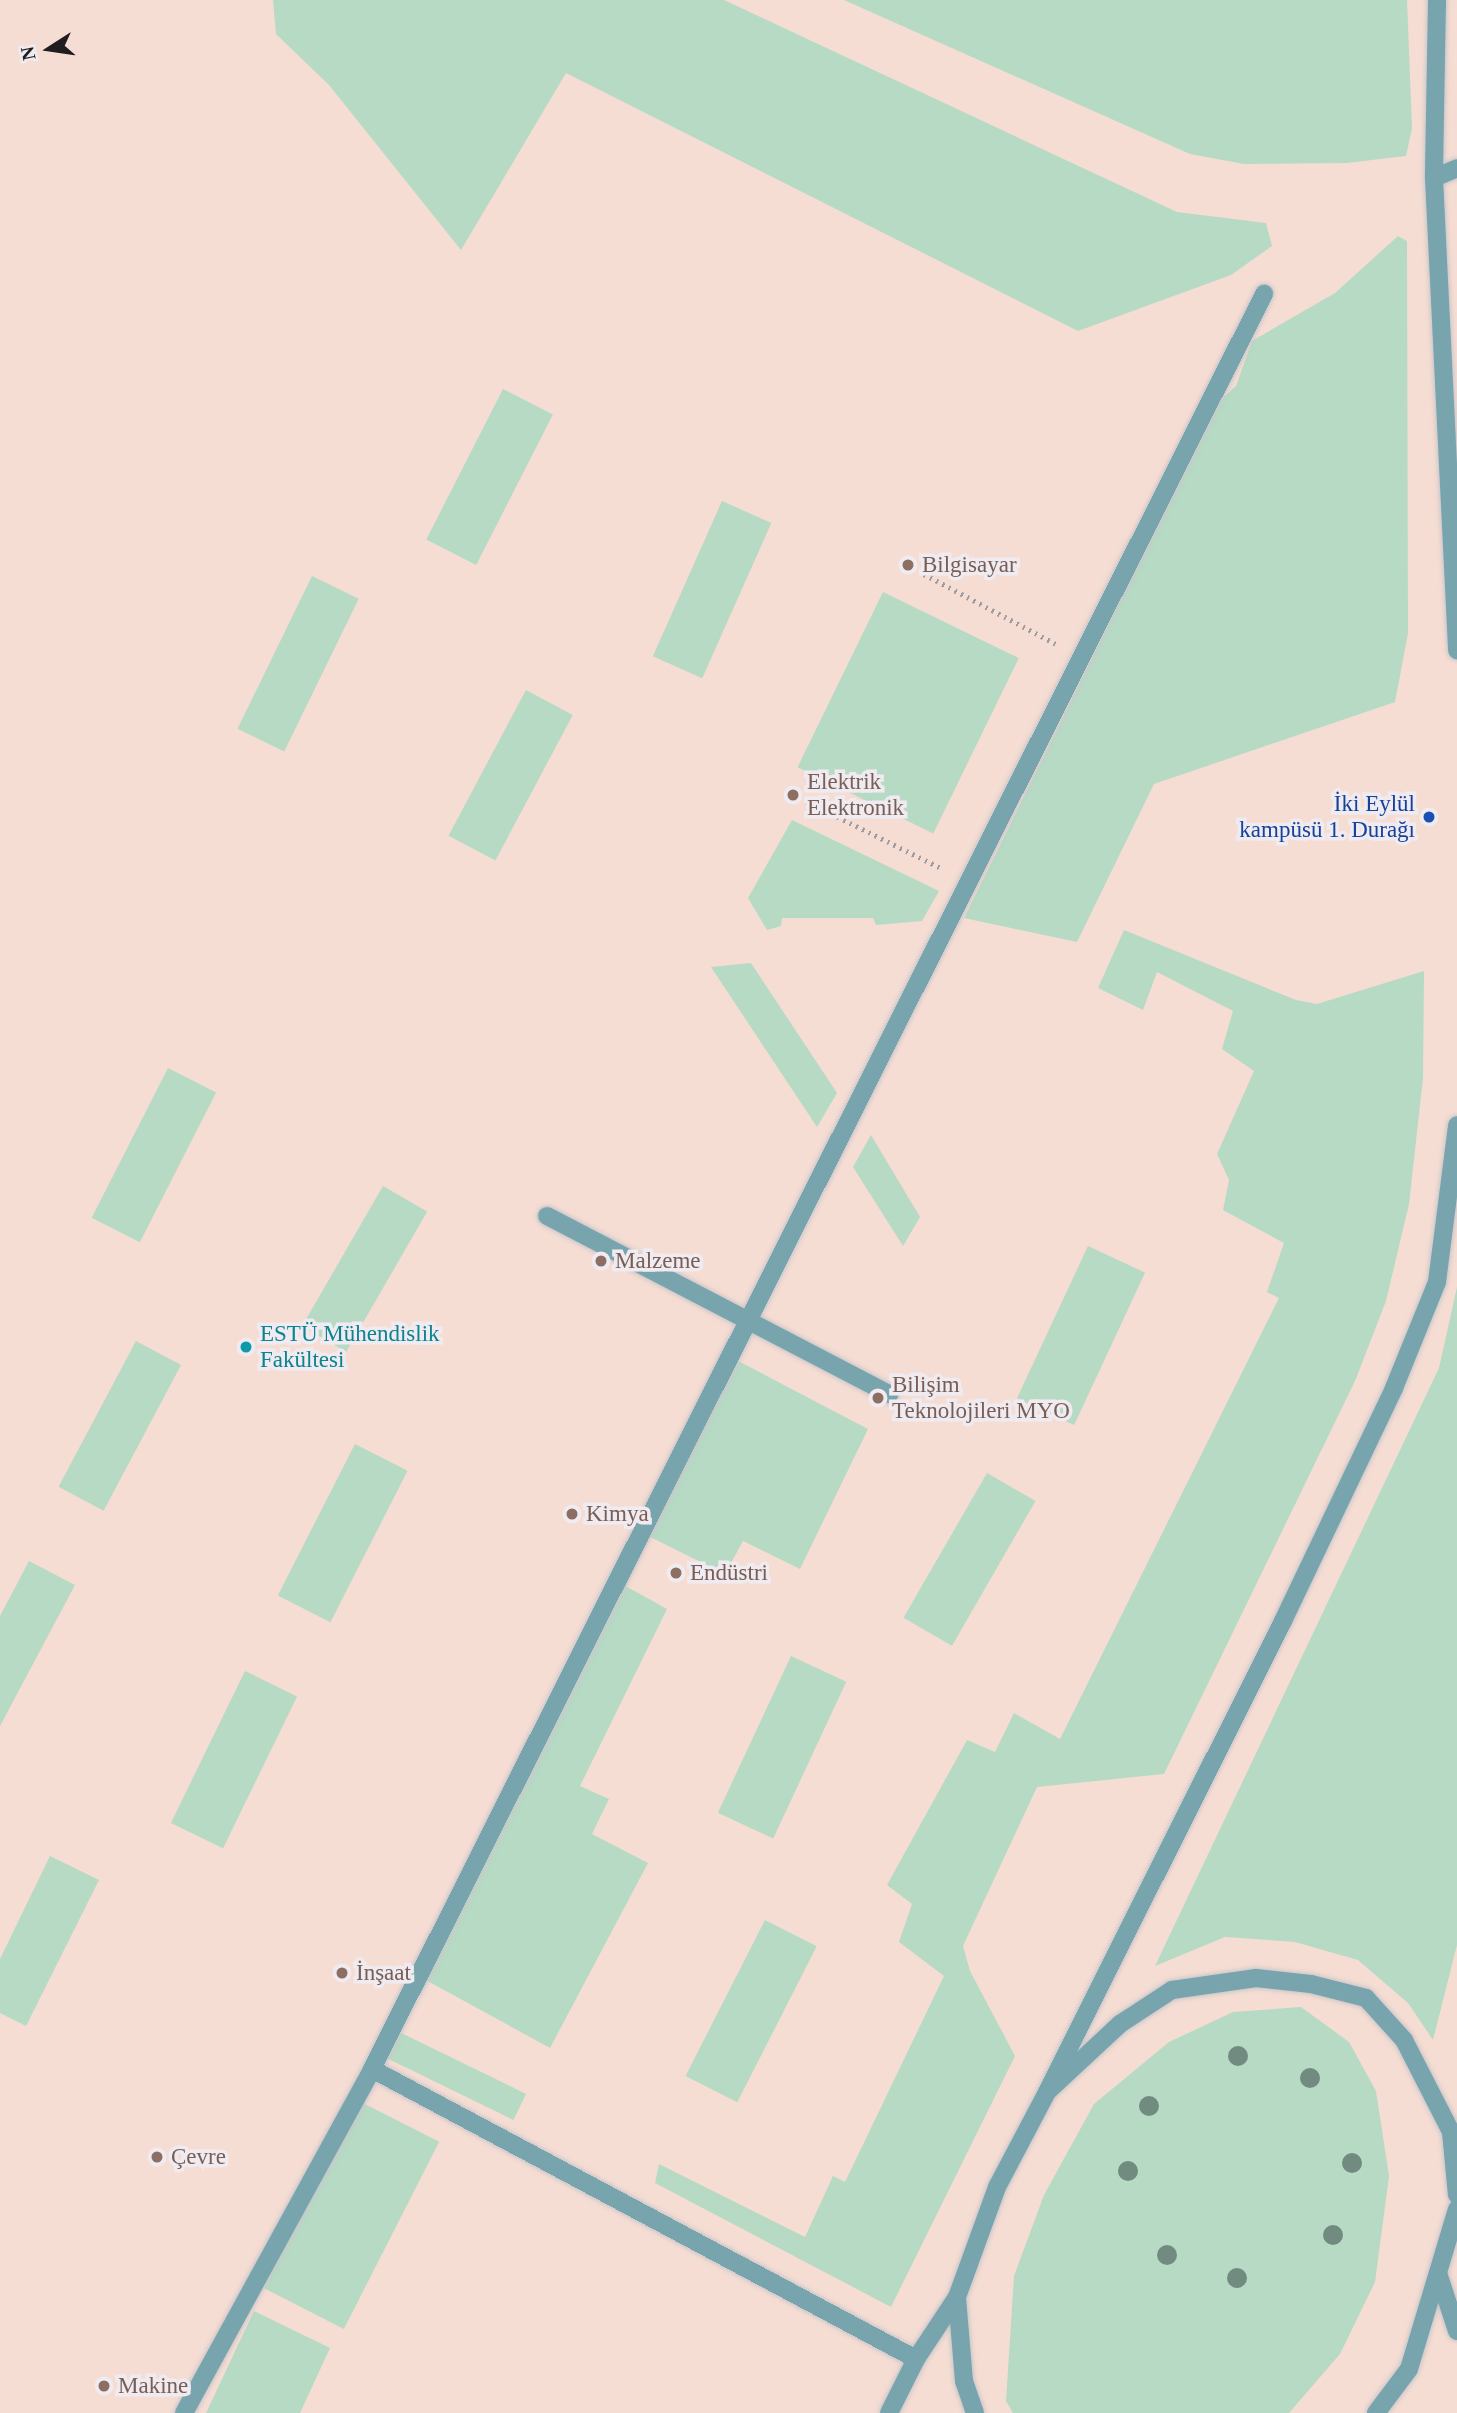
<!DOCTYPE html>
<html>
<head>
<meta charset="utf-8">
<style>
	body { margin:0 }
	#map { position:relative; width:1457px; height:2413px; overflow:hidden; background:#efebf0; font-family:"Times New Roman",serif }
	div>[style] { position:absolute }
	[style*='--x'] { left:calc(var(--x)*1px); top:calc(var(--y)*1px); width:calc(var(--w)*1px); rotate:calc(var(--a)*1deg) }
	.education>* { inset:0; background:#f5ddd3; transform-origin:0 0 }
	.green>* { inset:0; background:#b6dac4; transform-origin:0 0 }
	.path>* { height:4.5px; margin-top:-2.25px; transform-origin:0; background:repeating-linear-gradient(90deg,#9f9b9f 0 2px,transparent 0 7px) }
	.roads { filter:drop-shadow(0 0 2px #cac6ca) drop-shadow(0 0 2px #cac6ca) }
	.minor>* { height:18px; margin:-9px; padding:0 9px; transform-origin:9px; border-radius:9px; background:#77a4ad }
	.trees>* { width:20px; height:20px; margin:-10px; border-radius:50%; background:#728b81 }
	.dots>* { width:19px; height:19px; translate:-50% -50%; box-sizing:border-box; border:4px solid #efebf0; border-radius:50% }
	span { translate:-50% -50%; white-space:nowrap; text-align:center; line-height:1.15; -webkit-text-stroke:7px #efebf0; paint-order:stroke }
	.education-label { font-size:23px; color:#785e54 }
	.left { translate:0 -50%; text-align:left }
	.transit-label { font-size:23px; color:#164399 }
	.right { translate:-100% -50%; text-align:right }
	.culture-label { font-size:23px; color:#0d838f }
	.north { position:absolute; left:14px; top:14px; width:70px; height:70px; -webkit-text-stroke:5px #efebf0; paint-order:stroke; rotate:258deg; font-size:19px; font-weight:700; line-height:28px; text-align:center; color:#1f1d1f }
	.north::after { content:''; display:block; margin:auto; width:24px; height:32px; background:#1f1d1f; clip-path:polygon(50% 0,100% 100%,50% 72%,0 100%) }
</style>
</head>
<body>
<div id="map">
	<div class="education">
		<div style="left:0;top:0;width:1457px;height:2413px"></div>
	</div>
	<div class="green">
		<div style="clip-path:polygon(273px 0,724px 0,1177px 212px,1266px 223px,1272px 246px,1231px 275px,1078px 331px,566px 73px,461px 250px,329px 85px,276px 34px)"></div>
		<div style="clip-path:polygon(844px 0,1407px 0,1412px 128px,1406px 156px,1346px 163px,1244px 164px,1190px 154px)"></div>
		<div style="clip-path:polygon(1398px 236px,1407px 241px,1408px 633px,1395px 702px,1154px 784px,1077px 942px,964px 918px,1219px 401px,1236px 386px,1252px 341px,1335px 293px)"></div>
		<div style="left:503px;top:389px;width:56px;height:169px;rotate:27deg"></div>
		<div style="left:722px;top:501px;width:54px;height:170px;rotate:24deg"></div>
		<div style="left:312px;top:576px;width:52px;height:170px;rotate:26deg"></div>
		<div style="left:883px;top:592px;width:151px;height:195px;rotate:26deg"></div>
		<div style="left:526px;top:690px;width:53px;height:165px;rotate:28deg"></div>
		<div style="clip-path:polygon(792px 820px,939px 891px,922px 921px,876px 925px,873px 918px,782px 918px,781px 926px,767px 930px,748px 898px)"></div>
		<div style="clip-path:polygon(1124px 930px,1296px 1000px,1317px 1004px,1424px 971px,1423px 1078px,1409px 1204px,1386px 1301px,1355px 1381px,1164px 1774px,1037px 1787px,963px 1946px,970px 1971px,1015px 2056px,891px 2307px,655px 2183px,659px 2164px,805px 2237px,833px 2176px,845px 2182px,944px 1976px,899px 1942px,912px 1904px,887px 1885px,967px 1740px,995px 1752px,1014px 1713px,1060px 1739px,1279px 1298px,1267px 1292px,1284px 1243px,1223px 1210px,1229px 1180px,1217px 1154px,1254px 1071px,1222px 1049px,1233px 1011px,1157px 972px,1143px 1010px,1098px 988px)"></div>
		<div style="clip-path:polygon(751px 963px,837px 1093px,817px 1127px,711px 967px)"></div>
		<div style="left:168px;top:1068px;width:54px;height:168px;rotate:27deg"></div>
		<div style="clip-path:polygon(871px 1135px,920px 1217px,903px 1246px,853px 1167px)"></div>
		<div style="left:383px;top:1186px;width:51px;height:162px;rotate:30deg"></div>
		<div style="left:1088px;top:1246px;width:63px;height:168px;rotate:25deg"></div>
		<div style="clip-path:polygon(1457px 1287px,1457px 1945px,1433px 2040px,1408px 2003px,1358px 1960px,1295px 1942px,1225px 1937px,1155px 1966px,1439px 1368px)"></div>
		<div style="left:136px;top:1341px;width:51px;height:165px;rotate:28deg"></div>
		<div style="clip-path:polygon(723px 1353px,868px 1429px,800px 1569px,743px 1541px,725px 1574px,640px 1532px)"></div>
		<div style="left:355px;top:1444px;width:59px;height:170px;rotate:27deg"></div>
		<div style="left:987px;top:1473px;width:56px;height:167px;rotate:30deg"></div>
		<div style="clip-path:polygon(29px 1561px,75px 1585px,0 1726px,0 1616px)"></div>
		<div style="clip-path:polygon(613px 1579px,667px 1609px,580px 1786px,609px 1799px,592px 1834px,648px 1863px,550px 2048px,424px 1979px)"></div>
		<div style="left:791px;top:1656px;width:61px;height:173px;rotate:25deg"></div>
		<div style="left:245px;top:1671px;width:58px;height:169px;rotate:26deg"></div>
		<div style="clip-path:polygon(50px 1856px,99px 1880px,26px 2026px,0 2013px,0 1959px)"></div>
		<div style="left:765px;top:1920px;width:58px;height:175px;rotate:27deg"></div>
		<div style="clip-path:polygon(1301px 2007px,1349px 2042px,1376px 2091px,1389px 2176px,1375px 2282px,1340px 2354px,1289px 2413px,1013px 2413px,1006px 2401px,1014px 2276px,1044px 2195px,1094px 2104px,1169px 2042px,1233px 2012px)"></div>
		<div style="left:393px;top:2029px;width:148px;height:29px;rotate:26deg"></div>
		<div style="left:359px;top:2101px;width:90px;height:210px;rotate:27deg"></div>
		<div style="clip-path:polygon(254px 2311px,330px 2348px,300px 2413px,206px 2413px)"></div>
	</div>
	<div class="path">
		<div style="--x:924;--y:574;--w:149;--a:27.9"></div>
		<div style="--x:806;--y:801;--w:153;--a:26.4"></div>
	</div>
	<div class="roads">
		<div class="minor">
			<div style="--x:1437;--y:0;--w:178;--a:91"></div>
			<div style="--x:1434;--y:178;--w:473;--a:87.2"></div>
			<div style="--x:1434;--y:178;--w:25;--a:-23"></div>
			<div style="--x:547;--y:1216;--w:386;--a:27.5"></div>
			<div style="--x:372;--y:2069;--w:616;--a:28.06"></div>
			<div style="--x:1047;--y:2092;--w:527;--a:-63.39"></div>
			<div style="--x:1283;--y:1621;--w:258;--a:-64.5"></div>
			<div style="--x:1394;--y:1388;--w:114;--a:-67.9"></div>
			<div style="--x:1437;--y:1282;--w:158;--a:-82.7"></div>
			<div style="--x:1438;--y:2273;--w:61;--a:71.9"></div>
			<div style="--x:184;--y:2413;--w:392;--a:-61.3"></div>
			<div style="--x:372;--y:2069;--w:1987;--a:-63.32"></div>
			<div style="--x:889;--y:2413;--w:60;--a:-63.4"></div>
			<div style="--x:916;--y:2359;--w:74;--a:-56.5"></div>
			<div style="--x:975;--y:2413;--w:34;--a:-109"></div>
			<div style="--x:964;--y:2381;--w:84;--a:-94.8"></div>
			<div style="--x:957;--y:2297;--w:117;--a:-70"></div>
			<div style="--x:997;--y:2187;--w:107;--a:-62.2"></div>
			<div style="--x:1047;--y:2092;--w:100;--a:-43"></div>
			<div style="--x:1120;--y:2024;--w:62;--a:-33.2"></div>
			<div style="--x:1172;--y:1990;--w:85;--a:-8.1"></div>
			<div style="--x:1256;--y:1978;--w:55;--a:6.2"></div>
			<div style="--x:1311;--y:1984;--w:57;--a:14.3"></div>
			<div style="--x:1366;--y:1998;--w:57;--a:47.9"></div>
			<div style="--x:1404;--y:2040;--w:103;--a:62.9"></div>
			<div style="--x:1451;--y:2132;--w:63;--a:84.6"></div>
			<div style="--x:1376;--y:2413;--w:55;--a:-53.1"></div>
			<div style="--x:1409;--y:2369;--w:167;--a:-73.3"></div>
		</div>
	</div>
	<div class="trees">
		<div style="left:1238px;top:2056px"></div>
		<div style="left:1310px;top:2078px"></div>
		<div style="left:1149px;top:2106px"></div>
		<div style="left:1352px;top:2163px"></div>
		<div style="left:1128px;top:2171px"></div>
		<div style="left:1333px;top:2235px"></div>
		<div style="left:1167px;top:2255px"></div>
		<div style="left:1237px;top:2278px"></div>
	</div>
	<div class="dots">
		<div style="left:908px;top:565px;background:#8d6e63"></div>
		<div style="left:793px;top:795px;background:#8d6e63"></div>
		<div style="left:1429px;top:817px;background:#1a4fb4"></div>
		<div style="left:601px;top:1261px;background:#8d6e63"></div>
		<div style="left:246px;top:1347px;background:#0f9aa8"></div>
		<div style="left:878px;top:1398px;background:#8d6e63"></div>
		<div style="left:572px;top:1514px;background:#8d6e63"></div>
		<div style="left:676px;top:1573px;background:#8d6e63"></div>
		<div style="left:342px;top:1973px;background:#8d6e63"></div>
		<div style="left:157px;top:2157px;background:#8d6e63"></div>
		<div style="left:104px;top:2386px;background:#8d6e63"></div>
	</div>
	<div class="education-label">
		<span class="left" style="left:922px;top:565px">Bilgisayar</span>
		<span class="left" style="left:807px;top:795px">Elektrik<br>Elektronik</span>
		<span class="left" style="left:615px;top:1261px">Malzeme</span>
		<span class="left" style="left:892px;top:1398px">Bilişim<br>Teknolojileri MYO</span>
		<span class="left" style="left:586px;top:1514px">Kimya</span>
		<span class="left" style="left:690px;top:1573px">Endüstri</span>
		<span class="left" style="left:356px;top:1973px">İnşaat</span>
		<span class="left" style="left:171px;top:2157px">Çevre</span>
		<span class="left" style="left:118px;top:2386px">Makine</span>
	</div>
	<div class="transit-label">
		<span class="right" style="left:1415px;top:817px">İki Eylül<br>kampüsü 1. Durağı</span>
	</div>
	<div class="culture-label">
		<span class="left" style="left:260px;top:1347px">ESTÜ Mühendislik<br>Fakültesi</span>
	</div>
	<div class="north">N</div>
</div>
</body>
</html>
